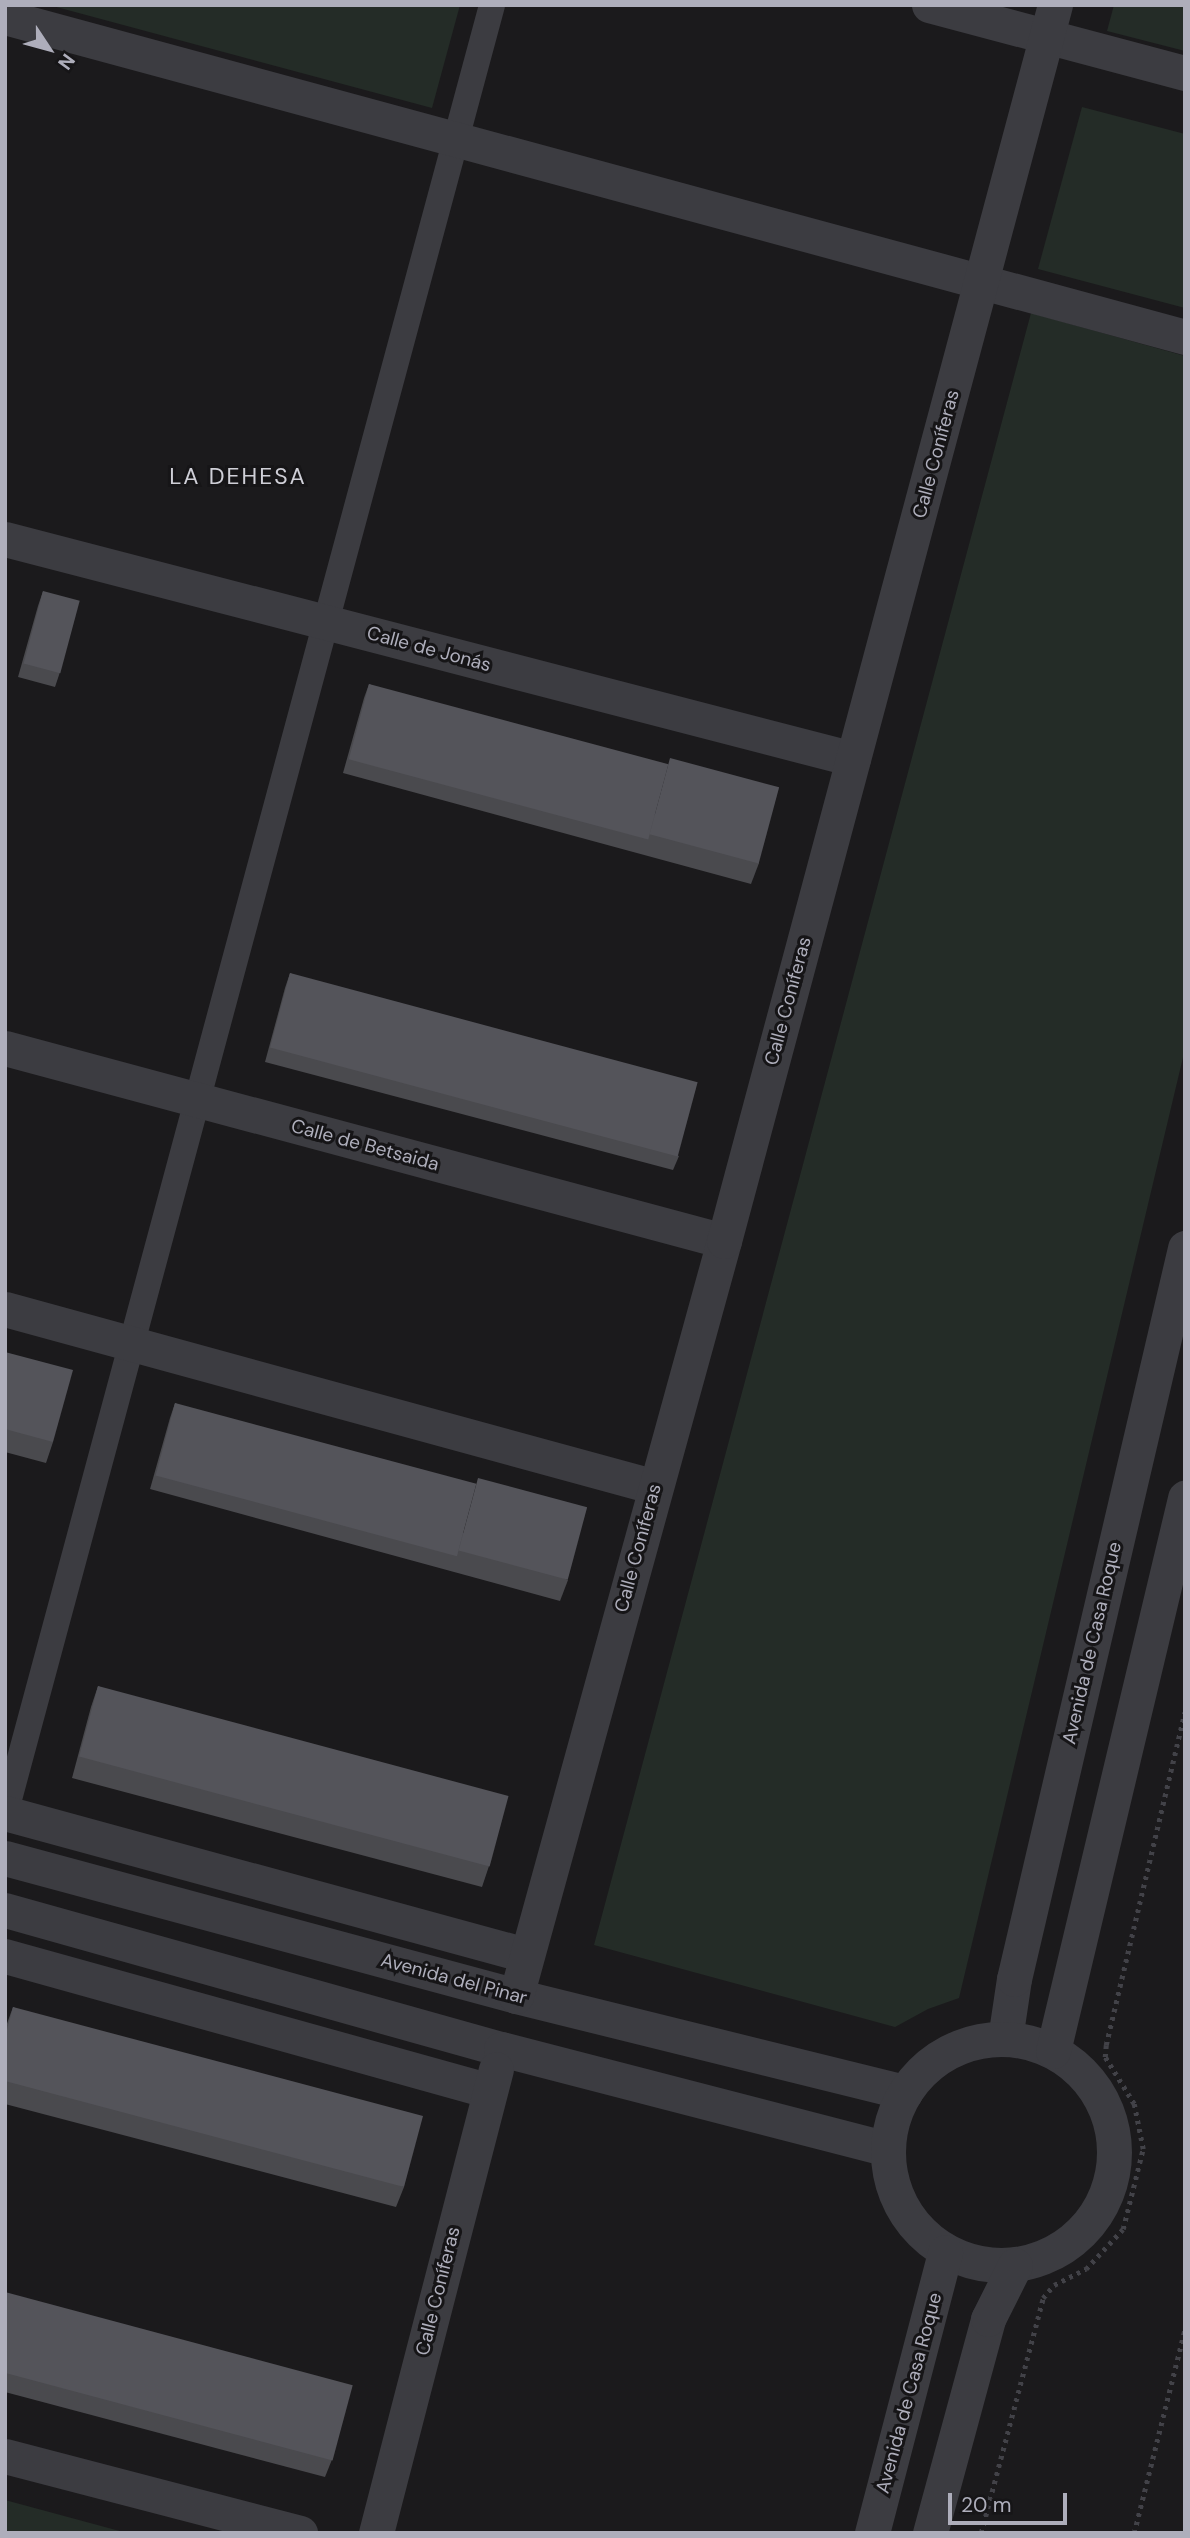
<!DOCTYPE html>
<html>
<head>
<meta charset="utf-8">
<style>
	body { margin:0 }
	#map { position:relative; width:1190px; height:2538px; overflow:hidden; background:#1b1a1c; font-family:"DM Sans",sans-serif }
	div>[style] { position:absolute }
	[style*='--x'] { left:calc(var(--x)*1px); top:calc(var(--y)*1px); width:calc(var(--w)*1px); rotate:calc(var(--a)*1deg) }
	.green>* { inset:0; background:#242c27 }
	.path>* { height:4.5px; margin-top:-2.25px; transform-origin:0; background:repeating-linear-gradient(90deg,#424248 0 3.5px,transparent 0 8.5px) }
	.pedestrian>* { height:26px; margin:-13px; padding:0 13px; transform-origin:13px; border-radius:13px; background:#3c3c41 }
	.minor>* { height:35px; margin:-17.5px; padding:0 17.5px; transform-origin:17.5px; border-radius:17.5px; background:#3c3c41 }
	.minor>.ring { margin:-17.5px; padding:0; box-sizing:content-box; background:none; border:35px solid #3c3c41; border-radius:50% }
	.wall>* { inset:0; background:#4a4a4e }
	.building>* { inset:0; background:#54545a; transform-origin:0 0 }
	span { translate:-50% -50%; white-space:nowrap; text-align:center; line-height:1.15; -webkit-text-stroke:6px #161517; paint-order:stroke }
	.street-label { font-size:19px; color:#aeaebb }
	.quarter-label { font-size:23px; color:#cfcfd7; letter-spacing:2px }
	.frame { position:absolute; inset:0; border:7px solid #aeaebb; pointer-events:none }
	.north { position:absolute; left:14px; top:14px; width:70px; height:70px; -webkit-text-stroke:5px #161517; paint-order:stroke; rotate:126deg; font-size:19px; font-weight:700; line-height:28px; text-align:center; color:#aeaebb }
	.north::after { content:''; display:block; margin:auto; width:24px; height:32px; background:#aeaebb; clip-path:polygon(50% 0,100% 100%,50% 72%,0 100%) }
	.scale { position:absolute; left:948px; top:2493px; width:119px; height:32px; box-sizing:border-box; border:4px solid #aeaebb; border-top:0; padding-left:9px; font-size:21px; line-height:24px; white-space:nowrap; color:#aeaebb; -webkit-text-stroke:5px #161517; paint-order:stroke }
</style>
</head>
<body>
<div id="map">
	<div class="green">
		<div style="clip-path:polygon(49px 5px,460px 5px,432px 108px)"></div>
		<div style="clip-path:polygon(1114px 5px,1185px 5px,1185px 51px,1107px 31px)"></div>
		<div style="clip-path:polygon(1082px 107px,1185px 134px,1185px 308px,1038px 269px)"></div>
		<div style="clip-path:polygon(1031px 313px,1185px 356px,1185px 1049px,959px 1998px,928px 2009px,895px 2027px,594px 1945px)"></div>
		<div style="clip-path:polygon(5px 2500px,127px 2533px,5px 2533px)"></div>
	</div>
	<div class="path">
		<div style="--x:981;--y:2533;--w:243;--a:-75.2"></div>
		<div style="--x:1043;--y:2298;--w:17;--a:-50"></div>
		<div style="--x:1054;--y:2285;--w:36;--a:-27"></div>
		<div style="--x:1086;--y:2269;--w:54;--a:-47.2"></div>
		<div style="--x:1123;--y:2229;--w:82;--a:-76"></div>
		<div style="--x:1143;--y:2149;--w:46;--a:-101.3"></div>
		<div style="--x:1134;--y:2104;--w:55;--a:-121.7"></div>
		<div style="--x:1105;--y:2057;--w:12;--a:-85"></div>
		<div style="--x:1106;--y:2045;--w:342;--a:-76.7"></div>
		<div style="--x:1134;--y:2533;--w:211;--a:-76"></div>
	</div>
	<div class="pedestrian">
		<div style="--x:5;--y:1814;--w:1873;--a:-74.93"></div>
	</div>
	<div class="minor">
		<div style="--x:929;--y:5;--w:265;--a:14.9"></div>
		<div style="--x:5;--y:17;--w:1223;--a:15.17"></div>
		<div style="--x:5;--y:539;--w:876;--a:14.54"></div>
		<div style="--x:5;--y:1048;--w:744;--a:15.03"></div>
		<div style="--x:5;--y:1309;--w:674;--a:15.31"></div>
		<div style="--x:5;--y:1813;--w:540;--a:15.25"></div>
		<div style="--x:5;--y:1858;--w:529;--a:15.11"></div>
		<div style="--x:516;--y:1996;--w:401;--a:13.9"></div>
		<div style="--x:5;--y:1910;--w:515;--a:15.66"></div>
		<div style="--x:501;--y:2049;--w:399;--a:14.5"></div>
		<div style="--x:5;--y:1956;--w:503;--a:15.55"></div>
		<div style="--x:516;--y:1996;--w:783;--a:-74.6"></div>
		<div style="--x:724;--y:1241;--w:1280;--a:-75.01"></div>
		<div style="--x:1005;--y:2039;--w:61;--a:-81.5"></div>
		<div style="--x:1014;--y:1979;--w:751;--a:-76.83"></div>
		<div class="ring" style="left:888px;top:2039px;width:191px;height:191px"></div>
		<div style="--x:1053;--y:2051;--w:569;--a:-76.57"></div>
		<div style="--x:5;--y:2456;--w:305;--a:14.6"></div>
		<div style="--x:376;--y:2533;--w:479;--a:-75.5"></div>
		<div style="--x:872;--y:2533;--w:290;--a:-75.4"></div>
		<div style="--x:930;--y:2533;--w:222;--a:-74.8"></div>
		<div style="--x:988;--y:2319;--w:60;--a:-63.4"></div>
	</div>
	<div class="wall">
		<div style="clip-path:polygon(43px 591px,60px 672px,55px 687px,18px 677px,38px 606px)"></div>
		<div style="clip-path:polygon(369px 684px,759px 863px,751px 884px,343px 773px,364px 698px)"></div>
		<div style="clip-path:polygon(290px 973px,679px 1156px,673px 1170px,265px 1062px,285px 988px)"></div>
		<div style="clip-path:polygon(5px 1352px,53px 1442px,46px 1463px,5px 1452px)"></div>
		<div style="clip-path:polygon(175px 1403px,568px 1580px,560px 1601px,150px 1489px,170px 1418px)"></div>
		<div style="clip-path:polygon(98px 1686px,489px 1866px,482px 1887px,72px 1778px,91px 1707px)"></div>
		<div style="clip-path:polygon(13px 2007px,404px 2187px,396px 2207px,5px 2104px,5px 2029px)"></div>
		<div style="clip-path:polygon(5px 2292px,333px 2457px,325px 2477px,5px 2392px)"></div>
	</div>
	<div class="building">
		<div style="left:43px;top:591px;width:38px;height:75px;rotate:15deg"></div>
		<div style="left:369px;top:684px;width:310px;height:78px;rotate:15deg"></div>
		<div style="left:670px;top:758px;width:113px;height:79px;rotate:15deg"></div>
		<div style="left:290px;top:973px;width:422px;height:77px;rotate:15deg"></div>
		<div style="clip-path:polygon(5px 1352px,73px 1370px,53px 1442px,5px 1429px)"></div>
		<div style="left:175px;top:1403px;width:312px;height:75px;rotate:15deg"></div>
		<div style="left:478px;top:1478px;width:113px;height:75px;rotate:15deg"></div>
		<div style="left:98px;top:1686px;width:425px;height:73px;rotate:15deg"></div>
		<div style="clip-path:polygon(13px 2007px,423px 2116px,404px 2187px,5px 2081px,5px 2037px)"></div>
		<div style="left:5px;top:2292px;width:360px;height:78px;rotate:15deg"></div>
	</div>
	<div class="street-label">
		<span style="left:936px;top:454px;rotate:-75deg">Calle Coníferas</span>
		<span style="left:429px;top:649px;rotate:15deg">Calle de Jonás</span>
		<span style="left:788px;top:1001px;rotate:-75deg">Calle Coníferas</span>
		<span style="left:365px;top:1145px;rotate:15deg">Calle de Betsaida</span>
		<span style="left:638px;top:1548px;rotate:-75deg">Calle Coníferas</span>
		<span style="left:1092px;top:1643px;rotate:-77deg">Avenida de Casa Roque</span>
		<span style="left:454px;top:1979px;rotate:15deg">Avenida del Pinar</span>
		<span style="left:438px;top:2291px;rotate:-76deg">Calle Coníferas</span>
		<span style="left:909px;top:2393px;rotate:-75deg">Avenida de Casa Roque</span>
	</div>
	<div class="quarter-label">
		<span style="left:238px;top:476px">LA DEHESA</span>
	</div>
	<div class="frame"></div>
	<div class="north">N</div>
	<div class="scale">20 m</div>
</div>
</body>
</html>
